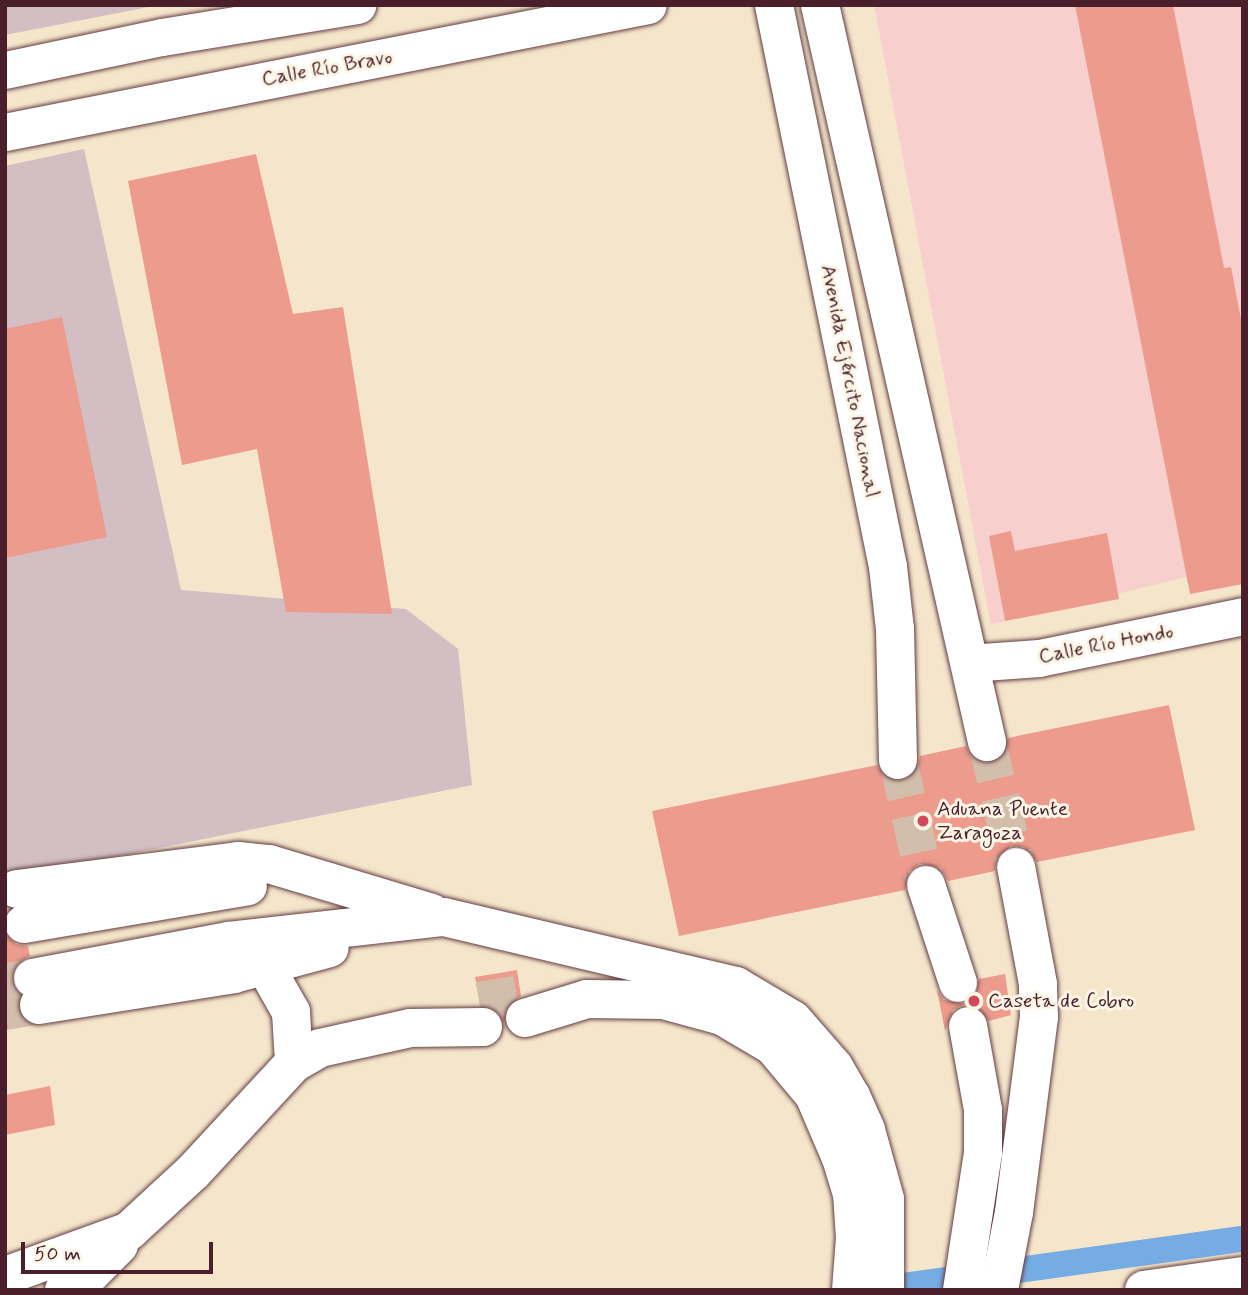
<!DOCTYPE html>
<html>
<head>
<meta charset="utf-8">
<style>
	body { margin:0 }
	#map { position:relative; width:1248px; height:1295px; overflow:hidden; background:#f5e6cb; font-family:Mynerve,sans-serif }
	div>[style] { position:absolute }
	[style*='--x'] { left:calc(var(--x)*1px); top:calc(var(--y)*1px); width:calc(var(--w)*1px); rotate:calc(var(--a)*1deg) }
	.built>* { inset:0; background:#f7d0cd }
	.industrial>* { inset:0; background:#d2bec3 }
	.canal>* { height:26px; margin:-13px; padding:0 13px; transform-origin:13px; border-radius:13px; background:#76ace4 }
	.building>* { inset:0; background:#ec9b8d }
	.major-tunnel>* { height:38px; margin-top:-19px; transform-origin:0; background:repeating-linear-gradient(90deg,#d3beab 0 38px,transparent 0 57px) }
	.roads { filter:drop-shadow(0 0 2px #643d43) drop-shadow(0 0 2px #643d43) }
	.minor>* { height:37px; margin:-18.5px; padding:0 18.5px; transform-origin:18.5px; border-radius:18.5px; background:#fff }
	.major>* { height:38px; margin:-19px; padding:0 19px; transform-origin:19px; border-radius:19px; background:#fff }
	.highway>* { height:38px; margin:-19px; padding:0 19px; transform-origin:19px; border-radius:19px; background:#fff }
	.dots>* { width:19px; height:19px; translate:-50% -50%; box-sizing:border-box; border:4px solid #fcf5e5; border-radius:50% }
	span { translate:-50% -50%; white-space:nowrap; text-align:center; line-height:1.15; -webkit-text-stroke:6px #fcf5e5; paint-order:stroke }
	.street-label { font-size:21px; color:#4a1f2b }
	.poi-label { font-size:21px; color:#4a1f2b }
	.left { translate:0 -50%; text-align:left }
	.frame { position:absolute; inset:0; border:7px solid #4a1f2b; pointer-events:none }
	.scale { position:absolute; left:21px; top:1242px; width:192px; height:32px; box-sizing:border-box; border:4px solid #4a1f2b; border-top:0; padding-left:9px; font-size:21px; line-height:24px; white-space:nowrap; color:#4a1f2b; -webkit-text-stroke:5px #fcf5e5; paint-order:stroke }
</style>
</head>
<body>
<div id="map">
	<div class="built">
		<div style="clip-path:polygon(874px 5px,1243px 5px,1243px 563px,991px 625px)"></div>
	</div>
	<div class="industrial">
		<div style="clip-path:polygon(5px 5px,159px 5px,5px 35px)"></div>
		<div style="clip-path:polygon(84px 149px,181px 590px,406px 609px,458px 649px,472px 785px,5px 879px,5px 166px)"></div>
	</div>
	<div class="canal">
		<div style="--x:874;--y:1290;--w:373;--a:-7.9"></div>
	</div>
	<div class="building">
		<div style="clip-path:polygon(1075px 5px,1173px 5px,1224px 268px,1231px 267px,1243px 330px,1243px 584px,1190px 594px)"></div>
		<div style="clip-path:polygon(256px 154px,293px 314px,343px 307px,392px 614px,286px 612px,257px 449px,182px 465px,128px 181px)"></div>
		<div style="clip-path:polygon(62px 317px,107px 537px,5px 558px,5px 329px)"></div>
		<div style="clip-path:polygon(1011px 531px,1015px 551px,1107px 533px,1119px 599px,1005px 621px,989px 536px)"></div>
		<div style="clip-path:polygon(1169px 705px,1195px 830px,1037px 862px,1024px 847px,1011px 846px,996px 859px,995px 871px,948px 881px,940px 868px,920px 864px,909px 871px,905px 890px,679px 936px,652px 811px,877px 765px,887px 779px,899px 782px,917px 771px,920px 756px,966px 746px,971px 757px,991px 763px,1002px 758px,1008px 738px)"></div>
		<div style="clip-path:polygon(5px 934px,16px 944px,28px 946px,30px 956px,18px 962px,11px 981px,20px 995px,18px 1009px,30px 1025px,5px 1030px)"></div>
		<div style="clip-path:polygon(517px 970px,521px 996px,509px 1004px,504px 1023px,494px 1008px,480px 1005px,475px 977px)"></div>
		<div style="clip-path:polygon(1005px 974px,1011px 1015px,989px 1021px,976px 1006px,963px 1005px,953px 1010px,945px 1031px,937px 990px,944px 1000px,964px 1004px,975px 997px,979px 979px)"></div>
		<div style="clip-path:polygon(50px 1086px,55px 1125px,5px 1135px,5px 1095px)"></div>
	</div>
	<div class="major-tunnel">
		<div style="--x:987;--y:742;--w:128;--a:76.9"></div>
		<div style="--x:898;--y:760;--w:128;--a:77.4"></div>
		<div style="--x:5;--y:982;--w:28;--a:-8"></div>
		<div style="--x:479;--y:1001;--w:43;--a:-9.5"></div>
		<div style="--x:5;--y:1011;--w:35;--a:-10"></div>
	</div>
	<div class="roads">
		<div class="minor">
			<div style="--x:5;--y:70;--w:160;--a:-11.9"></div>
			<div style="--x:162;--y:37;--w:198;--a:-9.3"></div>
			<div style="--x:5;--y:132;--w:655;--a:-11.17"></div>
			<div style="--x:969;--y:663;--w:70;--a:-4.1"></div>
			<div style="--x:1039;--y:658;--w:208;--a:-11.6"></div>
		</div>
		<div class="major">
			<div style="--x:774;--y:5;--w:573;--a:78.53"></div>
			<div style="--x:888;--y:567;--w:62;--a:83.6"></div>
			<div style="--x:895;--y:629;--w:131;--a:88.7"></div>
			<div style="--x:820;--y:5;--w:756;--a:77.23"></div>
			<div style="--x:926;--y:885;--w:103;--a:71.9"></div>
			<div style="--x:17;--y:889;--w:223;--a:-7.2"></div>
			<div style="--x:238;--y:861;--w:31;--a:6"></div>
			<div style="--x:269;--y:864;--w:170;--a:16.7"></div>
			<div style="--x:24;--y:924;--w:227;--a:-9.6"></div>
			<div style="--x:265;--y:966;--w:53;--a:60.5"></div>
			<div style="--x:291;--y:1012;--w:51;--a:86.6"></div>
			<div style="--x:33;--y:978;--w:199;--a:-10.7"></div>
			<div style="--x:229;--y:941;--w:216;--a:-6.4"></div>
			<div style="--x:444;--y:917;--w:300;--a:13.3"></div>
			<div style="--x:736;--y:986;--w:66;--a:30.8"></div>
			<div style="--x:793;--y:1020;--w:62;--a:48.9"></div>
			<div style="--x:834;--y:1067;--w:34;--a:60"></div>
			<div style="--x:851;--y:1096;--w:37;--a:66"></div>
			<div style="--x:866;--y:1130;--w:72;--a:74.6"></div>
			<div style="--x:885;--y:1199;--w:91;--a:90"></div>
			<div style="--x:39;--y:1005;--w:197;--a:-9"></div>
			<div style="--x:234;--y:974;--w:99;--a:-15.2"></div>
			<div style="--x:525;--y:1018;--w:65;--a:-17"></div>
			<div style="--x:587;--y:999;--w:76;--a:0.8"></div>
			<div style="--x:663;--y:1000;--w:61;--a:15.2"></div>
			<div style="--x:722;--y:1016;--w:59;--a:30.5"></div>
			<div style="--x:773;--y:1046;--w:64;--a:50.1"></div>
			<div style="--x:814;--y:1095;--w:69;--a:66.8"></div>
			<div style="--x:841;--y:1158;--w:37;--a:73"></div>
			<div style="--x:852;--y:1193;--w:45;--a:86.2"></div>
			<div style="--x:855;--y:1238;--w:52;--a:94.4"></div>
			<div style="--x:5;--y:1276;--w:132;--a:-19.9"></div>
			<div style="--x:129;--y:1231;--w:87;--a:-42.7"></div>
			<div style="--x:193;--y:1172;--w:149;--a:-47.2"></div>
			<div style="--x:294;--y:1063;--w:30;--a:-30"></div>
			<div style="--x:320;--y:1048;--w:92;--a:-12.5"></div>
			<div style="--x:410;--y:1028;--w:73;--a:-0.8"></div>
			<div style="--x:64;--y:1290;--w:31;--a:-32"></div>
			<div style="--x:90;--y:1274;--w:41;--a:-45"></div>
			<div style="--x:962;--y:1290;--w:139;--a:-81.3"></div>
			<div style="--x:983;--y:1153;--w:43;--a:-90"></div>
			<div style="--x:983;--y:1110;--w:85;--a:-100.1"></div>
			<div style="--x:999;--y:1290;--w:79;--a:-79.1"></div>
			<div style="--x:1014;--y:1212;--w:197;--a:-82.7"></div>
			<div style="--x:1039;--y:1017;--w:33;--a:-92"></div>
			<div style="--x:1038;--y:984;--w:119;--a:-100.6"></div>
		</div>
		<div class="highway">
			<div style="--x:1144;--y:1290;--w:100;--a:-8"></div>
		</div>
	</div>
	<div class="dots">
		<div style="left:923px;top:821px;background:#d1495b"></div>
		<div style="left:974px;top:1001px;background:#d1495b"></div>
	</div>
	<div class="street-label">
		<span style="left:327px;top:68px;rotate:-10deg">Calle Río Bravo</span>
		<span style="left:850px;top:381px;rotate:79deg">Avenida Ejército Nacional</span>
		<span style="left:1106px;top:644px;rotate:-11deg">Calle Río Hondo</span>
	</div>
	<div class="poi-label">
		<span class="left" style="left:937px;top:821px">Aduana Puente<br>Zaragoza</span>
		<span class="left" style="left:988px;top:1001px">Caseta de Cobro</span>
	</div>
	<div class="frame"></div>
	<div class="scale">50 m</div>
</div>
</body>
</html>
